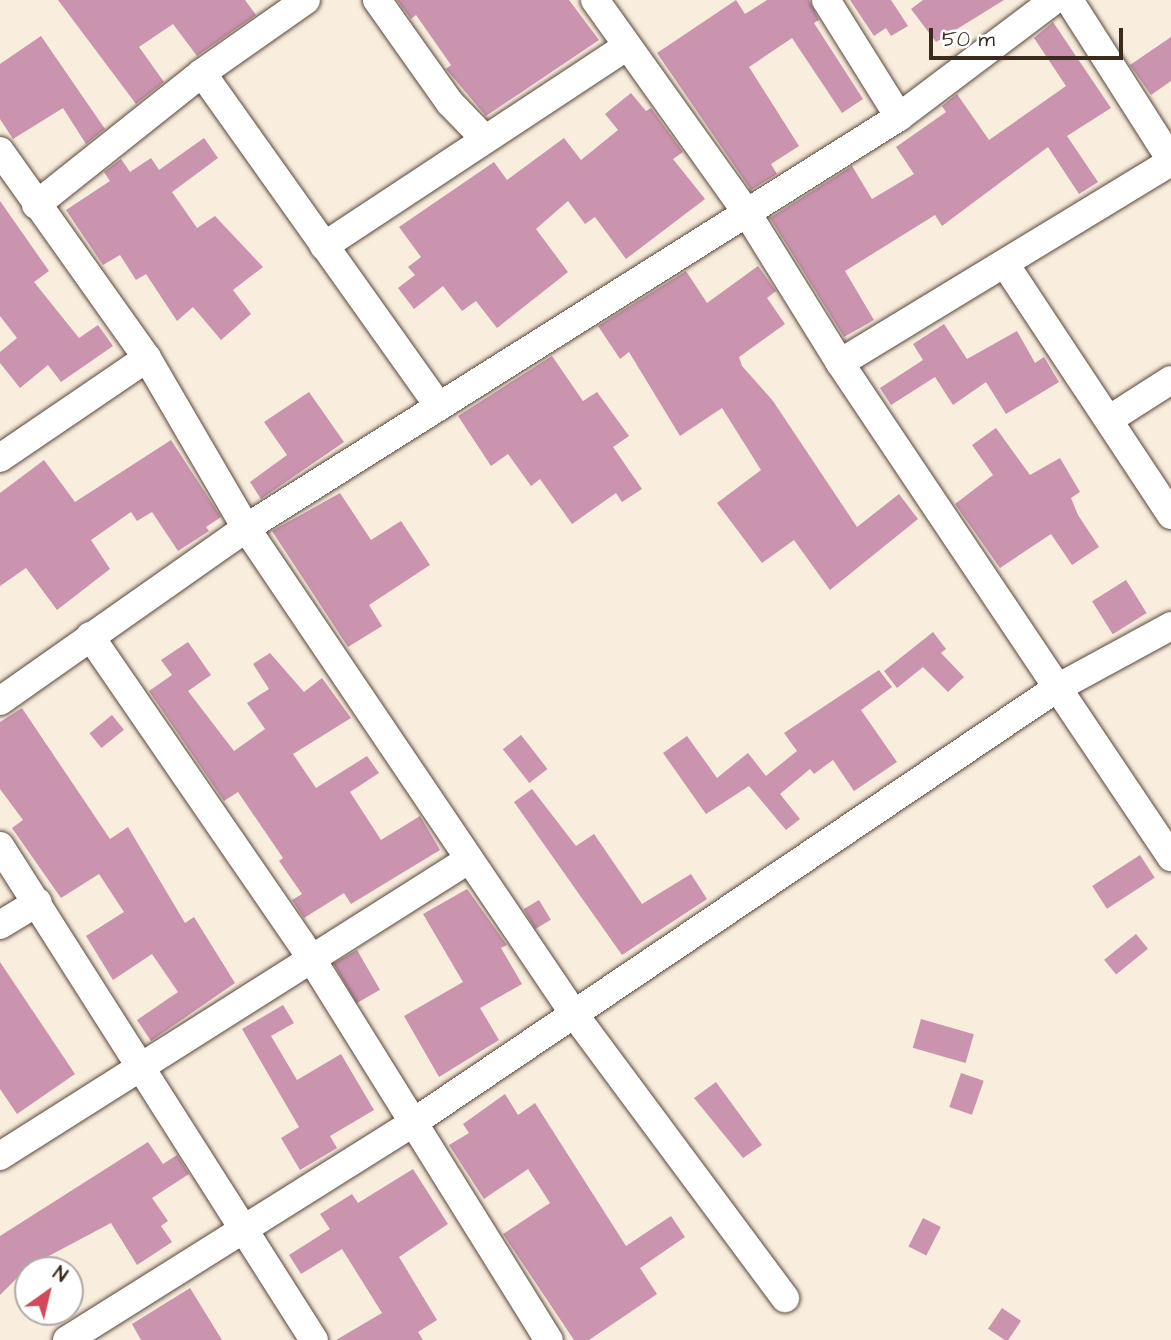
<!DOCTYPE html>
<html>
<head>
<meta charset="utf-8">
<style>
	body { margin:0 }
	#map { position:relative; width:1171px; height:1340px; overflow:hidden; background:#f9edde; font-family:"Architects Daughter",sans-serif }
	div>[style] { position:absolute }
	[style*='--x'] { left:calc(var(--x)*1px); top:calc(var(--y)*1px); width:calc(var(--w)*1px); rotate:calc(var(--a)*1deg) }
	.building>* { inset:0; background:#ca94ae; transform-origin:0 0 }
	.roads { filter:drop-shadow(0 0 2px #58473b) drop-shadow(0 0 2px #58473b) }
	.minor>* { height:28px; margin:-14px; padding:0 14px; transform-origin:14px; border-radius:14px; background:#fff }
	span { translate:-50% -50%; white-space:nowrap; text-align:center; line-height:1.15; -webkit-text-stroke:5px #fff; paint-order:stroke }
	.north { position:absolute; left:14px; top:1256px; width:70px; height:70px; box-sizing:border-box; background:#fff; border:2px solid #b1aaa5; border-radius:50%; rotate:34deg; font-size:19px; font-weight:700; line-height:28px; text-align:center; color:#3b2a1e }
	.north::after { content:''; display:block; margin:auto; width:24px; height:32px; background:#d1495b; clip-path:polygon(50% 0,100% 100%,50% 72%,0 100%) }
	.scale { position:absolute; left:929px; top:28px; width:194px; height:32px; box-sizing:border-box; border:4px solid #3b2a1e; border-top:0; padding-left:9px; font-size:21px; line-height:24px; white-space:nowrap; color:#3b2a1e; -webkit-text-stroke:5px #fff; paint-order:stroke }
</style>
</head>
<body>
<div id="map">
	<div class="building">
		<div style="clip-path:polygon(58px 0,245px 0,256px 15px,197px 56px,173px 24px,139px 47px,164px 82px,136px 104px)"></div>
		<div style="clip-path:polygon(397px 0,569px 0,599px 40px,486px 116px,446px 69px,451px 65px,416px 15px,411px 19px)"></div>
		<div style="clip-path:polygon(736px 0,745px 14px,767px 0,809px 0,819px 20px,814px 23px,863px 99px,842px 113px,792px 38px,749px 67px,799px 146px,771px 164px,777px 174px,751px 190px,657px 53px)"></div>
		<div style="clip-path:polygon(850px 0,891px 0,908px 26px,891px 36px,886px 28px,874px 36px)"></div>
		<div style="clip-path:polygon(923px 0,1004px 0,936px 42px,911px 9px)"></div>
		<div style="clip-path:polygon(1053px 22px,1111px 108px,1067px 136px,1098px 182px,1079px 194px,1048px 147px,942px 226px,935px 215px,845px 271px,874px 320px,844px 337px,770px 218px,852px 166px,872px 199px,914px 174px,896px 147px,946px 112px,942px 106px,957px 94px,989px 140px,1066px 86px,1034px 38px)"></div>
		<div style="clip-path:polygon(41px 36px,105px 129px,86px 144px,63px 108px,13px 139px,0 119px,0 64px)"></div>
		<div style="clip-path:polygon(1171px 37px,1171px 81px,1151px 95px,1130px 65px)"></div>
		<div style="clip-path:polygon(631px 93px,646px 111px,651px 108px,683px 152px,673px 159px,705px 199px,626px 259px,595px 217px,585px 224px,568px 201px,536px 229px,568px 272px,497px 328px,476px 301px,462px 311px,443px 286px,414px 309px,398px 288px,415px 275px,408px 267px,421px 257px,399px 227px,494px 162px,507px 180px,564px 138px,581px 160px,618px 130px,605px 114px)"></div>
		<div style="clip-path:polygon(204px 138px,218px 158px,172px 192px,197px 228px,215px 216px,263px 267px,233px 290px,251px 314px,221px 340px,193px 307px,177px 321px,146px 274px,136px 280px,120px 255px,103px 265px,66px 210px,110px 181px,104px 172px,121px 159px,130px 172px,151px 158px,159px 170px)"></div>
		<div style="clip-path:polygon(0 201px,49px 271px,34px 282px,79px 338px,98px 325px,113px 346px,61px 382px,48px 365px,20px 388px,0 363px,0 352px,17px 338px,0 316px)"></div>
		<div style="clip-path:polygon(758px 266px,776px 291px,767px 298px,785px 324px,739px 357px,742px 366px,773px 401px,857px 527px,899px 494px,918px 519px,830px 590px,794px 540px,762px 563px,717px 503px,761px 470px,722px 408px,680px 436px,629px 352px,620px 359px,598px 326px,686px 271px,707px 303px)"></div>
		<div style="clip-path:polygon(944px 324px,967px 359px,1017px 331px,1035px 363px,1044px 357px,1059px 382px,1006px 414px,986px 382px,953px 405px,935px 377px,891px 405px,880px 388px,923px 360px,913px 344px)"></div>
		<div style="clip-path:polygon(552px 356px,583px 401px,597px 392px,629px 436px,613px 447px,642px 489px,622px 502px,616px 493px,572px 524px,540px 479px,531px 486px,508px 454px,491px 466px,458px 416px)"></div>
		<div style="clip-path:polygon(309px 392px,344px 442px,261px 499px,250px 482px,287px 455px,264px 422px)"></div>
		<div style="clip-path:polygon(996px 428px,1030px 475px,1060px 458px,1080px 492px,1071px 498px,1078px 515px,1099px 547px,1072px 565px,1051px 534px,1000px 568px,955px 504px,993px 475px,972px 445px)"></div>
		<div style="clip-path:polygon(171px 440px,221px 517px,206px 527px,209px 531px,178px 551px,152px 512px,137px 521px,131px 512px,91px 540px,110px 569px,57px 610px,26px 568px,0 586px,0 493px,44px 460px,75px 502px)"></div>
		<div style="clip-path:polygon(340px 493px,371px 540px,401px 521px,430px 565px,369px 605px,382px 626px,348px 647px,272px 531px)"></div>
		<div style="left:1126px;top:580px;width:39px;height:40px;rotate:58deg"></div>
		<div style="clip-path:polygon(933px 632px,946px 649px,941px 653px,964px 677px,948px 692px,923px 667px,897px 688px,884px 671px)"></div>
		<div style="clip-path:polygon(188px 642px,211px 675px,188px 691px,234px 751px,265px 729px,247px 703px,269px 689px,253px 664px,270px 653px,304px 692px,322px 678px,351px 718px,293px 754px,316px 788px,367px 756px,379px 773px,350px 792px,381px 840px,420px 816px,440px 850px,351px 904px,344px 893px,304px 918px,292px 900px,302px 894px,279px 861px,283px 858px,238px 792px,224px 801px,149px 691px,172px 675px,161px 660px)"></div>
		<div style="clip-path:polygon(879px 670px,892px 687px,861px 710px,897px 762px,854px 791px,833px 760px,814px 774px,810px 769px,780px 794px,800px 819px,786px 830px,749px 786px,706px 814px,663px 753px,687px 736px,717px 778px,748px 753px,766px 776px,797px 751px,784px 733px)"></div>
		<div style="clip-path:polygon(22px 708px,110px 839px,128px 827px,185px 923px,194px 917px,235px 983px,151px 1041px,137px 1020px,178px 992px,152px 954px,113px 980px,86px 936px,124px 912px,99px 874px,61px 898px,12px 828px,23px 820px,0 789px,0 722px)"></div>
		<div style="left:112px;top:715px;width:19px;height:29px;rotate:51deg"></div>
		<div style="left:521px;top:735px;width:43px;height:23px;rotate:52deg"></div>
		<div style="clip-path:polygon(532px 789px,576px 846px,594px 834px,642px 904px,691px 874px,707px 899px,622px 955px,514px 802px)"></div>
		<div style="left:1140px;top:855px;width:27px;height:57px;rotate:57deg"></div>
		<div style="clip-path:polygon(467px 889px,507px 945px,501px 948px,522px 984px,480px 1008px,499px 1040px,439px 1077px,404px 1016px,463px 982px,423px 914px)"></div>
		<div style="left:539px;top:900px;width:23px;height:18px;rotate:59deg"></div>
		<div style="left:1136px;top:934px;width:19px;height:41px;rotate:51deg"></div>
		<div style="left:357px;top:950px;width:46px;height:27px;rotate:60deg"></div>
		<div style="clip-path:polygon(0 962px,75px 1074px,17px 1114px,0 1089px)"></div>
		<div style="clip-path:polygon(283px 1005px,294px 1023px,271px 1036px,297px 1080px,341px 1054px,374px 1110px,330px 1136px,337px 1148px,300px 1170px,281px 1138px,299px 1127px,242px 1029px)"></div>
		<div style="left:921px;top:1019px;width:55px;height:30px;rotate:16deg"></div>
		<div style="left:961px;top:1073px;width:24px;height:36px;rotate:19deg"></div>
		<div style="clip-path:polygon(716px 1082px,762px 1145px,743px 1158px,694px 1098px)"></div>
		<div style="clip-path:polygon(505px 1094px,518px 1115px,535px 1103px,626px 1246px,671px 1216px,685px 1237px,640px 1268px,657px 1294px,589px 1340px,574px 1340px,503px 1234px,550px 1203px,528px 1169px,484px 1199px,449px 1145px,469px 1133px,463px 1124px)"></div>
		<div style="clip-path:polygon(148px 1142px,163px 1164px,177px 1155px,189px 1174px,152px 1198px,168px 1221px,161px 1226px,172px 1242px,137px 1265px,111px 1223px,28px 1267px,0 1295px,0 1236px)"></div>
		<div style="clip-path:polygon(413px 1169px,448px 1224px,399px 1257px,437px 1320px,418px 1332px,423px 1340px,336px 1340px,382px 1313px,342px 1249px,301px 1274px,289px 1255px,330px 1229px,320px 1214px,352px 1194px,358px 1203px)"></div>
		<div style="left:923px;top:1218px;width:20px;height:32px;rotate:27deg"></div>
		<div style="clip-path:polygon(190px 1288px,222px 1340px,141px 1340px,132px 1324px)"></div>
		<div style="left:1002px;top:1308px;width:23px;height:25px;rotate:34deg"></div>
	</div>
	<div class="roads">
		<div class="minor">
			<div style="--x:377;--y:0;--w:126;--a:54.7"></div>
			<div style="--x:450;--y:103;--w:46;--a:45.9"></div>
			<div style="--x:595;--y:0;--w:262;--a:54.5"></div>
			<div style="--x:747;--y:213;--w:176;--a:58.2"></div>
			<div style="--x:840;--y:363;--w:595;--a:56.18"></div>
			<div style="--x:826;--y:0;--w:138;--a:58"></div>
			<div style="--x:1069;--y:0;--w:190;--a:57.5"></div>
			<div style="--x:202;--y:73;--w:409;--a:54.6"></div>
			<div style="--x:0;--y:151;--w:254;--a:54.6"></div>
			<div style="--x:147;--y:358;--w:197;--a:59.8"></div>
			<div style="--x:246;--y:528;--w:586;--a:55.98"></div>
			<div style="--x:574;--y:1014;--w:354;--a:53.4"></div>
			<div style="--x:36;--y:205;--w:212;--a:-38.5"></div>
			<div style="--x:202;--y:73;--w:127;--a:-35.1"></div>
			<div style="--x:324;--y:246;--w:362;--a:-33.4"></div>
			<div style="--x:1005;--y:264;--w:301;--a:56.5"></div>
			<div style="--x:840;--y:363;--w:387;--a:-31.3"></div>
			<div style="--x:1110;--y:419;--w:72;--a:-32.6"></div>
			<div style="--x:0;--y:458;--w:178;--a:-34.2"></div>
			<div style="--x:90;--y:636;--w:391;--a:55.5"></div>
			<div style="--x:311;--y:958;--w:450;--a:58.1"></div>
			<div style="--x:0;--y:701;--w:301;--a:-35.1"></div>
			<div style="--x:246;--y:528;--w:772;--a:-32.19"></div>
			<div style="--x:899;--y:117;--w:194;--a:-37"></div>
			<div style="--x:0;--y:846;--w:585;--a:57.56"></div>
			<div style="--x:0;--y:925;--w:44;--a:-31.2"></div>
			<div style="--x:0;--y:1156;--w:554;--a:-32.31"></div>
			<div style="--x:67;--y:1340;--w:406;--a:-32.1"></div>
			<div style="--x:411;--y:1124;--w:779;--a:-34.02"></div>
			<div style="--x:1057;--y:688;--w:130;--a:-28.5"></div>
		</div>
	</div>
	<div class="north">N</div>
	<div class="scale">50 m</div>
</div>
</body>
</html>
